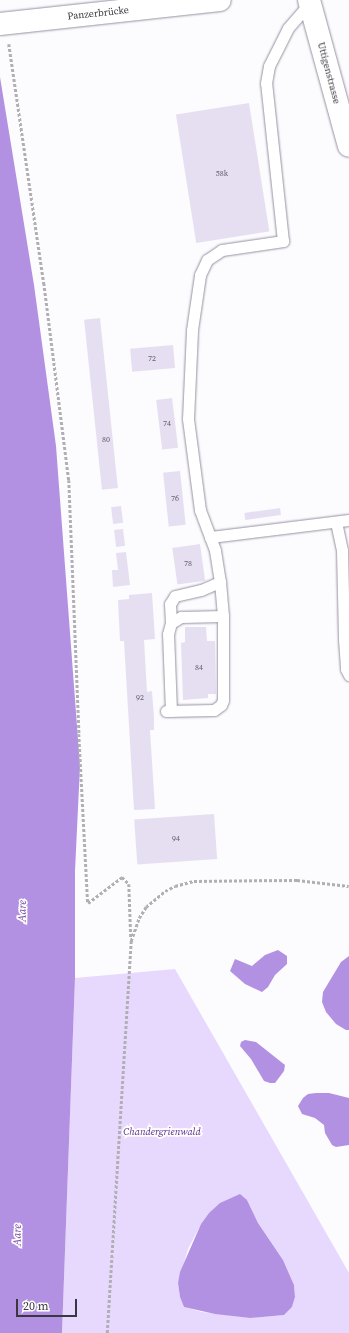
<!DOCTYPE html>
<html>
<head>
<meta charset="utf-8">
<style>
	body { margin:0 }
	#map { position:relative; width:349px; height:1333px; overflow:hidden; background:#fcfbfe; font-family:"Source Serif 4",serif }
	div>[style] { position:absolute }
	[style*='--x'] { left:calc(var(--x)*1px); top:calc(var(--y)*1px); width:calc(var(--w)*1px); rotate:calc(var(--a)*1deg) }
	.green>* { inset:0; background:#e7d9fd }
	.water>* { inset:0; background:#b391e2 }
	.building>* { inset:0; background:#e6dff1; transform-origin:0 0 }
	.path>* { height:2.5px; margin-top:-1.25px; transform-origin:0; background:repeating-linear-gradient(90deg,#b1afb4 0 3px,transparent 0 5px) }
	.roads { filter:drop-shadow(0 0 1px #9791a1) drop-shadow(0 0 1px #9791a1) }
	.lane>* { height:11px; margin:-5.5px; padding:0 5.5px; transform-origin:5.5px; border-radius:5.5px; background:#fff }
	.street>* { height:22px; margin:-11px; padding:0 11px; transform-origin:11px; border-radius:11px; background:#fff }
	.bridges { filter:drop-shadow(0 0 1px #9791a1) drop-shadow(0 0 1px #9791a1) }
	.street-bridge>* { height:22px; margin:-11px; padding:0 11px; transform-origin:11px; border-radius:11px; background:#fff }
	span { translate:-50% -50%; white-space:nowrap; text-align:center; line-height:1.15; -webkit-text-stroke:3.5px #fff; paint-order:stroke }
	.number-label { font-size:8px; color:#65616b }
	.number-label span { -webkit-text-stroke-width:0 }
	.street-label { font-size:10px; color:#3a373e }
	.park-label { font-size:10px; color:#5a2b8a; font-style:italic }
	.water-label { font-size:11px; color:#693b9b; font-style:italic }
	.scale { position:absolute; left:16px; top:1299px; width:61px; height:18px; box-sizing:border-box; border:2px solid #3a373e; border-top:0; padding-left:5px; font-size:12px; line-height:14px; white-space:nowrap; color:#3a373e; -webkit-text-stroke:3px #fff; paint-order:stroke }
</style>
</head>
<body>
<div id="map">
	<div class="green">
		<div style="clip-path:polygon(evenodd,175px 969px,349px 1273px,349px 1333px,62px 1333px,75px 978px,175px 969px,247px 1200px,258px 1223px,283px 1260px,294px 1285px,295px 1297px,292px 1307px,284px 1315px,250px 1318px,202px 1312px,184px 1307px,180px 1297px,178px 1283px,188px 1249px,201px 1224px,209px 1213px,247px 1200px)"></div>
	</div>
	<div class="water">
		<div style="clip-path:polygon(0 77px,34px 285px,56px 446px,80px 766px,75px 871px,75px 978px,62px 1333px,0 1333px)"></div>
		<div style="clip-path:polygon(278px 950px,287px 956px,287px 964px,275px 975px,268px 987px,262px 992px,245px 984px,230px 971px,235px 959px,252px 966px,265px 955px)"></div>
		<div style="clip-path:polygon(349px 956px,349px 1030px,346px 1030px,336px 1024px,326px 1012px,322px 1002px,323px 992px,341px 962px)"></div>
		<div style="clip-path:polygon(245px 1040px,256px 1042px,285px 1065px,284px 1071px,275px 1083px,270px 1083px,264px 1081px,251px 1059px,240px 1046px,241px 1042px)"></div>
		<div style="clip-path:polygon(316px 1093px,329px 1093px,349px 1098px,349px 1145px,336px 1147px,332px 1145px,325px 1133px,324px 1125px,315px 1118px,302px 1114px,298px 1106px,303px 1098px,308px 1094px)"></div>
		<div style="clip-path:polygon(240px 1194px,247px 1200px,258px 1223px,283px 1260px,294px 1285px,295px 1297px,292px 1307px,284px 1315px,250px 1318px,215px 1314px,184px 1307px,180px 1297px,178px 1283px,180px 1272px,201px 1224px,209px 1213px,220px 1203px)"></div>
	</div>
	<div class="building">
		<div style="left:249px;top:103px;width:130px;height:74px;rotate:81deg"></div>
		<div style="left:100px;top:318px;width:171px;height:16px;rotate:84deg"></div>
		<div style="left:173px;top:345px;width:23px;height:43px;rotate:85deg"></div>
		<div style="left:172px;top:398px;width:50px;height:16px;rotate:83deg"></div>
		<div style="left:180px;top:471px;width:54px;height:17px;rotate:84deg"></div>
		<div style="left:121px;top:506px;width:17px;height:10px;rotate:83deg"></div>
		<div style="left:280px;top:508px;width:7px;height:36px;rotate:82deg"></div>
		<div style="left:123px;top:529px;width:17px;height:9px;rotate:83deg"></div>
		<div style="left:200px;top:544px;width:37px;height:28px;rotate:82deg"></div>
		<div style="clip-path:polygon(126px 552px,130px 585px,113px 587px,112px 570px,118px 570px,116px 553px)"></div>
		<div style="clip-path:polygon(152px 593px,155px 639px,144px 640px,147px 692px,152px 691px,154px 718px,154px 730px,150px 730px,155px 809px,134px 810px,124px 641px,120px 641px,118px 600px,129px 599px,129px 595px)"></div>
		<div style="clip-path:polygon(185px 627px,206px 627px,207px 641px,215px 641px,216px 694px,208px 694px,208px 698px,183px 700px,181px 643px,185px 642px)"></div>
		<div style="left:214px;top:814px;width:45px;height:80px;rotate:86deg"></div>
	</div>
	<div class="path">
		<div style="--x:9;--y:44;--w:242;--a:81.7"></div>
		<div style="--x:44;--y:283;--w:199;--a:82.8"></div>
		<div style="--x:69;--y:480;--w:254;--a:87.7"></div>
		<div style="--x:79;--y:734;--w:169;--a:87"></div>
		<div style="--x:88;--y:903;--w:43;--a:-37.4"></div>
		<div style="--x:122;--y:877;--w:10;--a:45"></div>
		<div style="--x:129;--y:884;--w:54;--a:87.9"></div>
		<div style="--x:107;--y:1333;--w:393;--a:-86.5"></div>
		<div style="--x:131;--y:941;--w:24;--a:-71"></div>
		<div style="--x:139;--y:918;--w:13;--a:-58"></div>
		<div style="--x:146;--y:907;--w:25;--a:-40"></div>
		<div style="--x:165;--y:891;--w:11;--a:-27"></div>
		<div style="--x:175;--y:886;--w:20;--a:-15"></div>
		<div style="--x:194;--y:881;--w:103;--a:-0.6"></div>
		<div style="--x:297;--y:880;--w:52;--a:6.6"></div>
	</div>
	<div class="roads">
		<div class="lane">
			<div style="--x:336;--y:522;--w:29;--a:78"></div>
			<div style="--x:342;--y:550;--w:89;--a:88.7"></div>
			<div style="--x:344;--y:639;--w:30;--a:86"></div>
			<div style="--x:346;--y:669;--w:7;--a:63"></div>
			<div style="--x:210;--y:537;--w:140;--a:-7"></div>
			<div style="--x:171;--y:623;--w:19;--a:-93"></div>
			<div style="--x:170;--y:604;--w:9;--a:-58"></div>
			<div style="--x:175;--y:596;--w:27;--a:-13"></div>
			<div style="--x:201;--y:590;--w:21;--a:-23"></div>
			<div style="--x:166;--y:711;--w:48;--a:-1.2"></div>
			<div style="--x:214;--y:710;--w:9;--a:-36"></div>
			<div style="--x:221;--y:705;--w:5;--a:-68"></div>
			<div style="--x:223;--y:700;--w:84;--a:-90"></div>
			<div style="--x:223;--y:616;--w:34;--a:-95"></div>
			<div style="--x:220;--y:582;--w:32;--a:-99"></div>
			<div style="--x:215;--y:550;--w:43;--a:-110.6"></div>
			<div style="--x:200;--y:510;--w:92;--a:-97.5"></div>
			<div style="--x:188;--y:419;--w:89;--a:-87.4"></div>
			<div style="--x:192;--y:330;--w:56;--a:-81.7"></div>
			<div style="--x:200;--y:275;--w:17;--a:-65"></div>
			<div style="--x:207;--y:260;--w:18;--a:-34"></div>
			<div style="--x:222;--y:250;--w:62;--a:-8.4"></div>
			<div style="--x:283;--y:241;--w:159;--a:-96.1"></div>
			<div style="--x:266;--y:83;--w:17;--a:-80"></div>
			<div style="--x:269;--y:66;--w:42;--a:-63.4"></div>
			<div style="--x:288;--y:28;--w:33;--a:-49"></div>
			<div style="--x:171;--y:711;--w:77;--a:-92.2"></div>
			<div style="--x:168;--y:634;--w:11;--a:-75"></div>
			<div style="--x:171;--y:623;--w:12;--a:-31"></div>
			<div style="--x:181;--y:617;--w:42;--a:-1.4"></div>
		</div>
		<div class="street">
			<div style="--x:309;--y:0;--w:151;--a:74.7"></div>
		</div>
	</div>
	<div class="bridges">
		<div class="street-bridge">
			<div style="--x:0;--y:24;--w:221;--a:-6.2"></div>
		</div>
	</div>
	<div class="number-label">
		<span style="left:222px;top:174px">58k</span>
		<span style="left:152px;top:359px">72</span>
		<span style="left:167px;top:424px">74</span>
		<span style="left:106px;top:440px">80</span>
		<span style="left:175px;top:499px">76</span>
		<span style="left:188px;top:564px">78</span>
		<span style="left:199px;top:668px">84</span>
		<span style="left:140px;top:698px">92</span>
		<span style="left:176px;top:839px">94</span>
	</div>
	<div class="street-label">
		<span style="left:98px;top:13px;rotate:-6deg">Panzerbrücke</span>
		<span style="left:329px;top:73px;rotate:75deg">Uttigenstrasse</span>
	</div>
	<div class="park-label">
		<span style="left:162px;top:1132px">Chandergrienwald</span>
	</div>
	<div class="water-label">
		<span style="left:23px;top:911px;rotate:-89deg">Aare</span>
		<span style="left:18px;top:1235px;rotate:-89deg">Aare</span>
	</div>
	<div class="scale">20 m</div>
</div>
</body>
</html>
